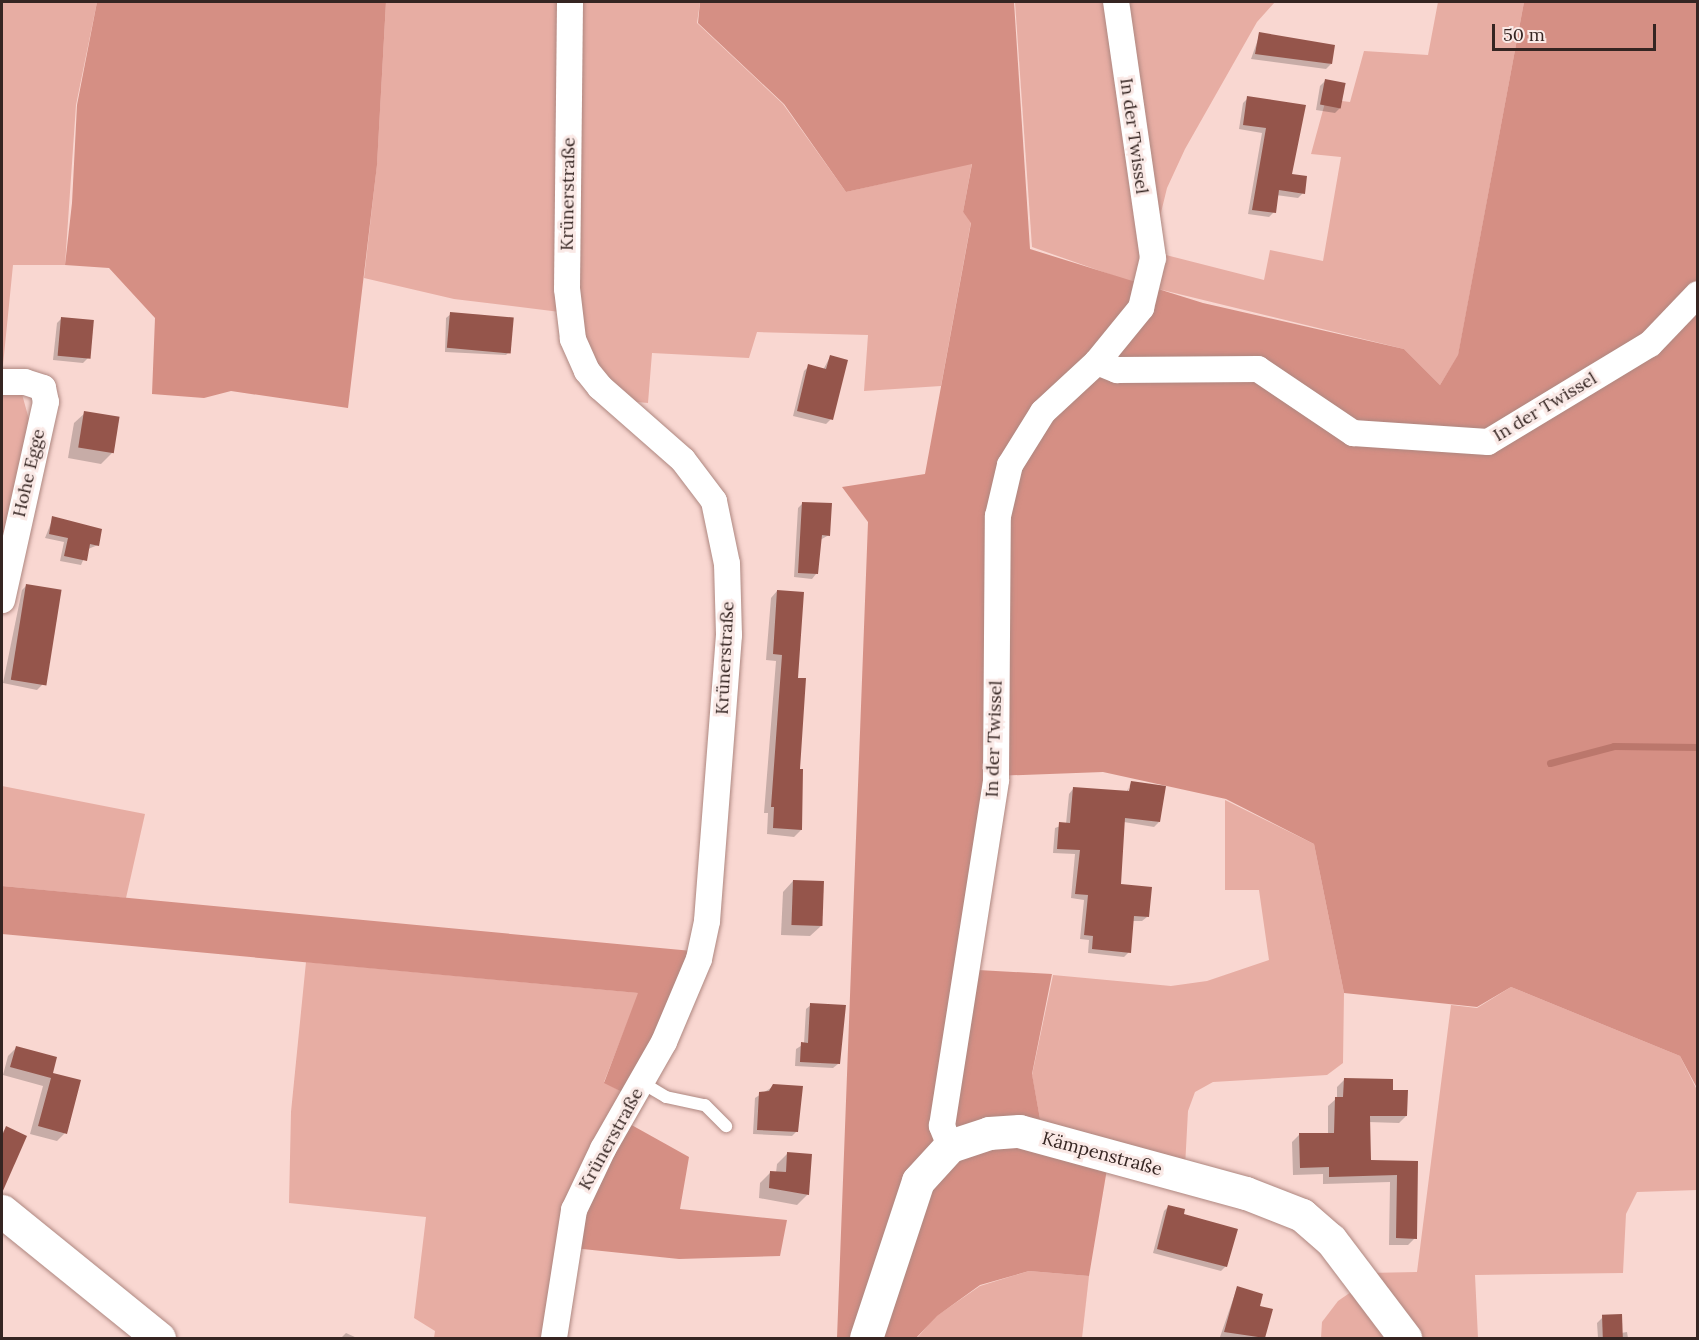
<!DOCTYPE html>
<html>
<head>
<meta charset="utf-8">
<style>
	body { margin:0 }
	#map { position:relative; width:1699px; height:1340px; overflow:hidden; background:#f9d7d1; font-family:Lora,serif }
	div>[style] { position:absolute }
	[style*='--x'] { left:calc(var(--x)*1px); top:calc(var(--y)*1px); width:calc(var(--w)*1px); rotate:calc(var(--a)*1deg) }
	.green>* { inset:0; background:#e7ada3 }
	.forest>* { inset:0; background:#d58f84 }
	.shadow>* { inset:0; background:#0003 }
	.stream>* { height:7px; margin:-3.5px; padding:0 3.5px; transform-origin:3.5px; border-radius:3.5px; background:#bb776c }
	.building>* { inset:0; background:#95554b; transform-origin:0 0 }
	.roads { filter:drop-shadow(0 0 2px #ae8780) drop-shadow(0 0 2px #ae8780) }
	.lane>* { height:12px; margin:-6px; padding:0 6px; transform-origin:6px; border-radius:6px; background:#fff }
	.street>* { height:26px; margin:-13px; padding:0 13px; transform-origin:13px; border-radius:13px; background:#fff }
	.secondary>* { height:33px; margin:-16.5px; padding:0 16.5px; transform-origin:16.5px; border-radius:16.5px; background:#fff }
	span { translate:-50% -50%; white-space:nowrap; text-align:center; line-height:1.15; -webkit-text-stroke:6px #fae9e6; paint-order:stroke }
	.street-label { font-size:18px; color:#352522 }
	.frame { position:absolute; inset:0; border:3px solid #352522; pointer-events:none }
	.scale { position:absolute; left:1492px; top:24px; width:164px; height:27px; box-sizing:border-box; border:3px solid #352522; border-top:0; padding-left:8px; font-size:18px; line-height:21px; white-space:nowrap; color:#352522; -webkit-text-stroke:4px #fae9e6; paint-order:stroke }
</style>
</head>
<body>
<div id="map">
	<div class="green">
		<div style="clip-path:polygon(2px 2px,97px 2px,76px 105px,65px 265px,13px 265px,2px 375px)"></div>
		<div style="clip-path:polygon(386px 2px,561px 2px,560px 312px,454px 299px,364px 278px,377px 164px)"></div>
		<div style="clip-path:polygon(579px 2px,700px 2px,697px 23px,783px 104px,846px 192px,972px 163px,963px 212px,971px 222px,941px 386px,864px 391px,868px 335px,757px 332px,749px 358px,652px 353px,648px 403px,626px 401px,607px 382px,588px 350px,577px 308px)"></div>
		<div style="clip-path:polygon(1015px 2px,1111px 2px,1143px 286px,1032px 247px)"></div>
		<div style="clip-path:polygon(1121px 2px,1275px 2px,1257px 22px,1185px 149px,1167px 188px,1155px 237px)"></div>
		<div style="clip-path:polygon(1438px 2px,1524px 2px,1458px 356px,1440px 385px,1404px 349px,1150px 287px,1162px 254px,1264px 280px,1270px 250px,1323px 261px,1341px 157px,1311px 154px,1326px 99px,1350px 102px,1364px 51px,1428px 55px)"></div>
		<div style="clip-path:polygon(2px 387px,20px 387px,33px 434px,2px 567px)"></div>
		<div style="clip-path:polygon(2px 786px,145px 814px,126px 898px,2px 886px)"></div>
		<div style="clip-path:polygon(1225px 800px,1314px 844px,1344px 993px,1343px 1063px,1327px 1075px,1213px 1082px,1195px 1092px,1188px 1111px,1185px 1167px,1042px 1130px,1032px 1075px,1053px 975px,1171px 986px,1207px 981px,1269px 960px,1259px 890px,1225px 890px)"></div>
		<div style="clip-path:polygon(306px 962px,639px 993px,604px 1082px,624px 1093px,546px 1338px,434px 1338px,435px 1331px,414px 1318px,426px 1217px,289px 1203px,291px 1112px)"></div>
		<div style="clip-path:polygon(1511px 987px,1680px 1056px,1697px 1090px,1697px 1190px,1637px 1192px,1626px 1214px,1623px 1273px,1475px 1275px,1478px 1338px,1417px 1338px,1368px 1273px,1417px 1272px,1451px 1005px,1477px 1008px)"></div>
		<div style="clip-path:polygon(1029px 1271px,1089px 1276px,1082px 1338px,917px 1338px,935px 1317px,980px 1286px)"></div>
		<div style="clip-path:polygon(1351px 1292px,1391px 1338px,1321px 1338px,1322px 1322px,1338px 1301px)"></div>
	</div>
	<div class="forest">
		<div style="clip-path:polygon(97px 2px,386px 2px,377px 165px,348px 408px,231px 391px,204px 398px,152px 394px,155px 318px,109px 268px,65px 265px,72px 203px,77px 105px)"></div>
		<div style="clip-path:polygon(700px 2px,1014px 2px,1030px 249px,1203px 303px,1404px 349px,1440px 385px,1458px 355px,1524px 2px,1697px 2px,1697px 1088px,1680px 1056px,1511px 987px,1477px 1007px,1344px 993px,1314px 844px,1226px 799px,1103px 772px,993px 776px,960px 969px,1052px 974px,1032px 1074px,1045px 1147px,1108px 1163px,1089px 1276px,1029px 1271px,980px 1285px,937px 1316px,916px 1338px,837px 1338px,868px 522px,842px 487px,925px 474px,971px 223px,963px 212px,972px 164px,846px 192px,784px 104px,698px 23px)"></div>
		<div style="clip-path:polygon(2px 886px,692px 951px,680px 991px,624px 1093px,604px 1083px,638px 993px,2px 934px)"></div>
		<div style="clip-path:polygon(628px 1123px,689px 1157px,680px 1209px,787px 1220px,780px 1256px,679px 1259px,573px 1248px,580px 1215px)"></div>
	</div>
	<div class="shadow">
		<div style="clip-path:polygon(1260px 34px,1331px 64px,1326px 69px,1251px 59px)"></div>
		<div style="clip-path:polygon(1325px 81px,1340px 108px,1335px 113px,1316px 110px,1320px 86px)"></div>
		<div style="clip-path:polygon(1248px 98px,1304px 107px,1290px 175px,1303px 193px,1298px 198px,1276px 195px,1274px 212px,1269px 217px,1248px 214px,1262px 133px,1239px 129px,1243px 103px)"></div>
		<div style="clip-path:polygon(451px 314px,485px 315px,511px 350px,506px 355px,445px 352px,446px 318px)"></div>
		<div style="clip-path:polygon(62px 318px,88px 358px,83px 363px,53px 360px,57px 323px)"></div>
		<div style="clip-path:polygon(830px 357px,831px 419px,826px 424px,793px 416px,804px 371px,809px 366px,823px 370px)"></div>
		<div style="clip-path:polygon(85px 413px,112px 453px,101px 464px,68px 458px,74px 423px)"></div>
		<div style="clip-path:polygon(803px 503px,829px 535px,820px 540px,816px 574px,812px 579px,794px 577px,798px 508px)"></div>
		<div style="clip-path:polygon(53px 518px,98px 545px,88px 549px,81px 565px,60px 561px,64px 542px,45px 538px)"></div>
		<div style="clip-path:polygon(27px 585px,42px 685px,37px 690px,3px 683px,22px 590px)"></div>
		<div style="clip-path:polygon(777px 591px,796px 679px,801px 830px,794px 837px,767px 834px,768px 813px,764px 813px,776px 661px,766px 660px,771px 598px)"></div>
		<div style="clip-path:polygon(evenodd,1131px 783px,1159px 822px,1154px 827px,1124px 822px,1120px 886px,1147px 917px,1142px 921px,1132px 921px,1129px 952px,1124px 957px,1088px 953px,1089px 940px,1080px 939px,1084px 900px,1071px 898px,1075px 854px,1053px 853px,1055px 828px,1066px 824px,1069px 794px,1073px 789px,1126px 793px,1131px 783px,1129px 786px,1132px 786px,1127px 799px,1129px 786px)"></div>
		<div style="clip-path:polygon(793px 881px,821px 926px,810px 936px,781px 935px,783px 892px)"></div>
		<div style="clip-path:polygon(811px 1005px,838px 1064px,833px 1068px,795px 1066px,796px 1049px,804px 1044px,806px 1009px)"></div>
		<div style="clip-path:polygon(16px 1048px,51px 1074px,65px 1133px,57px 1141px,30px 1134px,43px 1086px,3px 1075px,8px 1056px)"></div>
		<div style="clip-path:polygon(1344px 1080px,1391px 1091px,1406px 1116px,1399px 1123px,1368px 1122px,1369px 1161px,1417px 1162px,1415px 1238px,1408px 1245px,1389px 1245px,1390px 1182px,1323px 1184px,1323px 1174px,1293px 1175px,1292px 1142px,1299px 1135px,1328px 1134px,1328px 1106px,1337px 1098px,1337px 1087px)"></div>
		<div style="clip-path:polygon(774px 1086px,797px 1131px,792px 1136px,753px 1134px,755px 1098px)"></div>
		<div style="clip-path:polygon(6px 1128px,8px 1169px,2px 1167px,2px 1133px)"></div>
		<div style="clip-path:polygon(787px 1154px,808px 1194px,797px 1205px,759px 1198px,760px 1183px,770px 1173px,776px 1173px,777px 1164px)"></div>
		<div style="clip-path:polygon(1169px 1206px,1182px 1215px,1226px 1266px,1221px 1271px,1153px 1253px,1164px 1211px)"></div>
		<div style="clip-path:polygon(1237px 1288px,1258px 1307px,1271px 1311px,1263px 1338px,1220px 1337px)"></div>
		<div style="clip-path:polygon(1603px 1317px,1621px 1333px,1627px 1332px,1628px 1338px,1598px 1338px,1597px 1323px)"></div>
		<div style="clip-path:polygon(346px 1333px,357px 1338px,341px 1338px)"></div>
	</div>
	<div class="stream">
		<div style="--x:1550;--y:763;--w:66;--a:-14.9"></div>
		<div style="--x:1614;--y:746;--w:84;--a:0.7"></div>
	</div>
	<div class="building">
		<div style="clip-path:polygon(1259px 32px,1335px 45px,1332px 64px,1255px 54px)"></div>
		<div style="left:1325px;top:79px;width:21px;height:26px;rotate:11deg"></div>
		<div style="clip-path:polygon(1247px 96px,1306px 105px,1292px 174px,1307px 176px,1305px 194px,1279px 190px,1276px 213px,1252px 210px,1266px 128px,1243px 125px)"></div>
		<div style="left:450px;top:312px;width:64px;height:36px;rotate:5deg"></div>
		<div style="left:61px;top:317px;width:33px;height:39px;rotate:5deg"></div>
		<div style="clip-path:polygon(830px 355px,848px 360px,833px 420px,797px 411px,808px 364px,826px 369px)"></div>
		<div style="left:84px;top:411px;width:36px;height:37px;rotate:9deg"></div>
		<div style="clip-path:polygon(802px 502px,832px 503px,830px 536px,822px 535px,818px 574px,798px 573px)"></div>
		<div style="clip-path:polygon(52px 516px,102px 529px,99px 546px,90px 544px,87px 561px,64px 556px,68px 538px,49px 534px)"></div>
		<div style="left:26px;top:584px;width:36px;height:97px;rotate:9deg"></div>
		<div style="clip-path:polygon(777px 590px,804px 592px,798px 678px,806px 678px,800px 769px,803px 769px,802px 830px,773px 828px,774px 807px,771px 807px,782px 655px,773px 654px)"></div>
		<div style="clip-path:polygon(1131px 781px,1166px 786px,1160px 822px,1125px 818px,1121px 884px,1152px 887px,1149px 917px,1134px 916px,1131px 953px,1092px 949px,1093px 936px,1084px 935px,1088px 895px,1075px 894px,1080px 850px,1057px 849px,1059px 822px,1070px 823px,1073px 787px,1129px 791px)"></div>
		<div style="left:793px;top:880px;width:31px;height:45px;rotate:2deg"></div>
		<div style="clip-path:polygon(810px 1003px,846px 1005px,840px 1064px,800px 1062px,801px 1042px,808px 1043px)"></div>
		<div style="clip-path:polygon(16px 1046px,57px 1057px,53px 1073px,81px 1080px,67px 1134px,38px 1126px,51px 1078px,10px 1067px)"></div>
		<div style="clip-path:polygon(1344px 1078px,1393px 1079px,1393px 1090px,1408px 1090px,1407px 1116px,1370px 1116px,1371px 1160px,1418px 1161px,1417px 1239px,1396px 1238px,1397px 1175px,1329px 1177px,1329px 1167px,1300px 1168px,1299px 1133px,1334px 1133px,1335px 1097px,1343px 1097px)"></div>
		<div style="clip-path:polygon(773px 1084px,803px 1086px,798px 1132px,757px 1130px,759px 1092px,769px 1091px)"></div>
		<div style="clip-path:polygon(6px 1126px,27px 1136px,2px 1193px,2px 1136px)"></div>
		<div style="clip-path:polygon(787px 1152px,812px 1154px,809px 1195px,769px 1188px,770px 1171px,786px 1172px)"></div>
		<div style="clip-path:polygon(1168px 1205px,1185px 1209px,1184px 1214px,1238px 1229px,1227px 1267px,1157px 1249px)"></div>
		<div style="clip-path:polygon(1237px 1286px,1263px 1294px,1260px 1306px,1273px 1309px,1265px 1338px,1224px 1332px)"></div>
		<div style="left:1622px;top:1314px;width:24px;height:20px;rotate:88deg"></div>
	</div>
	<div class="roads">
		<div class="lane">
			<div style="--x:641;--y:1082;--w:29;--a:31"></div>
			<div style="--x:666;--y:1097;--w:40;--a:12"></div>
			<div style="--x:705;--y:1105;--w:30;--a:45"></div>
		</div>
		<div class="street">
			<div style="--x:1097;--y:362;--w:22;--a:22"></div>
			<div style="--x:1117;--y:370;--w:141;--a:-0.4"></div>
			<div style="--x:1258;--y:369;--w:115;--a:34"></div>
			<div style="--x:1353;--y:433;--w:135;--a:3.8"></div>
			<div style="--x:1488;--y:442;--w:189;--a:-31.2"></div>
			<div style="--x:1650;--y:344;--w:69;--a:-46.2"></div>
			<div style="--x:2;--y:382;--w:23;--a:0"></div>
			<div style="--x:25;--y:382;--w:19;--a:18"></div>
			<div style="--x:43;--y:388;--w:14;--a:78"></div>
			<div style="--x:46;--y:402;--w:203;--a:102.5"></div>
			<div style="--x:950;--y:1146;--w:22;--a:-112"></div>
			<div style="--x:942;--y:1126;--w:350;--a:-81.1"></div>
			<div style="--x:996;--y:780;--w:264;--a:-89.6"></div>
			<div style="--x:998;--y:516;--w:52;--a:-76.8"></div>
			<div style="--x:1010;--y:465;--w:62;--a:-58.1"></div>
			<div style="--x:1043;--y:412;--w:74;--a:-42.8"></div>
			<div style="--x:1097;--y:362;--w:70;--a:-50.8"></div>
			<div style="--x:1141;--y:308;--w:51;--a:-76.5"></div>
			<div style="--x:1153;--y:258;--w:259;--a:-98.2"></div>
			<div style="--x:554;--y:1338;--w:130;--a:-81.1"></div>
			<div style="--x:574;--y:1210;--w:68;--a:-64.6"></div>
			<div style="--x:603;--y:1149;--w:123;--a:-60.3"></div>
			<div style="--x:664;--y:1042;--w:90;--a:-67.1"></div>
			<div style="--x:699;--y:959;--w:39;--a:-78"></div>
			<div style="--x:707;--y:921;--w:287;--a:-85.6"></div>
			<div style="--x:729;--y:635;--w:71;--a:-91.6"></div>
			<div style="--x:727;--y:564;--w:64;--a:-101.7"></div>
			<div style="--x:714;--y:501;--w:51;--a:-127.1"></div>
			<div style="--x:683;--y:460;--w:111;--a:-138.7"></div>
			<div style="--x:600;--y:387;--w:21;--a:-129"></div>
			<div style="--x:587;--y:371;--w:35;--a:-114"></div>
			<div style="--x:573;--y:339;--w:50;--a:-96.8"></div>
			<div style="--x:567;--y:289;--w:287;--a:-89.4"></div>
		</div>
		<div class="secondary">
			<div style="--x:2;--y:1211;--w:202;--a:39"></div>
			<div style="--x:866;--y:1338;--w:165;--a:-71.7"></div>
			<div style="--x:918;--y:1181;--w:47;--a:-47.6"></div>
			<div style="--x:950;--y:1146;--w:41;--a:-18.4"></div>
			<div style="--x:989;--y:1133;--w:30;--a:-4"></div>
			<div style="--x:1019;--y:1131;--w:235;--a:15.3"></div>
			<div style="--x:1246;--y:1193;--w:60;--a:21.4"></div>
			<div style="--x:1302;--y:1215;--w:38;--a:41"></div>
			<div style="--x:1331;--y:1240;--w:123;--a:52.9"></div>
		</div>
	</div>
	<div class="street-label">
		<span style="left:1134px;top:136px;rotate:82deg">In der Twissel</span>
		<span style="left:568px;top:194px;rotate:-89deg">Krünerstraße</span>
		<span style="left:1545px;top:407px;rotate:-31deg">In der Twissel</span>
		<span style="left:29px;top:473px;rotate:-77deg">Hohe Egge</span>
		<span style="left:725px;top:658px;rotate:-87deg">Krünerstraße</span>
		<span style="left:994px;top:739px;rotate:-88deg">In der Twissel</span>
		<span style="left:611px;top:1139px;rotate:-61deg">Krünerstraße</span>
		<span style="left:1102px;top:1154px;rotate:15deg">Kämpenstraße</span>
	</div>
	<div class="frame"></div>
	<div class="scale">50 m</div>
</div>
</body>
</html>
